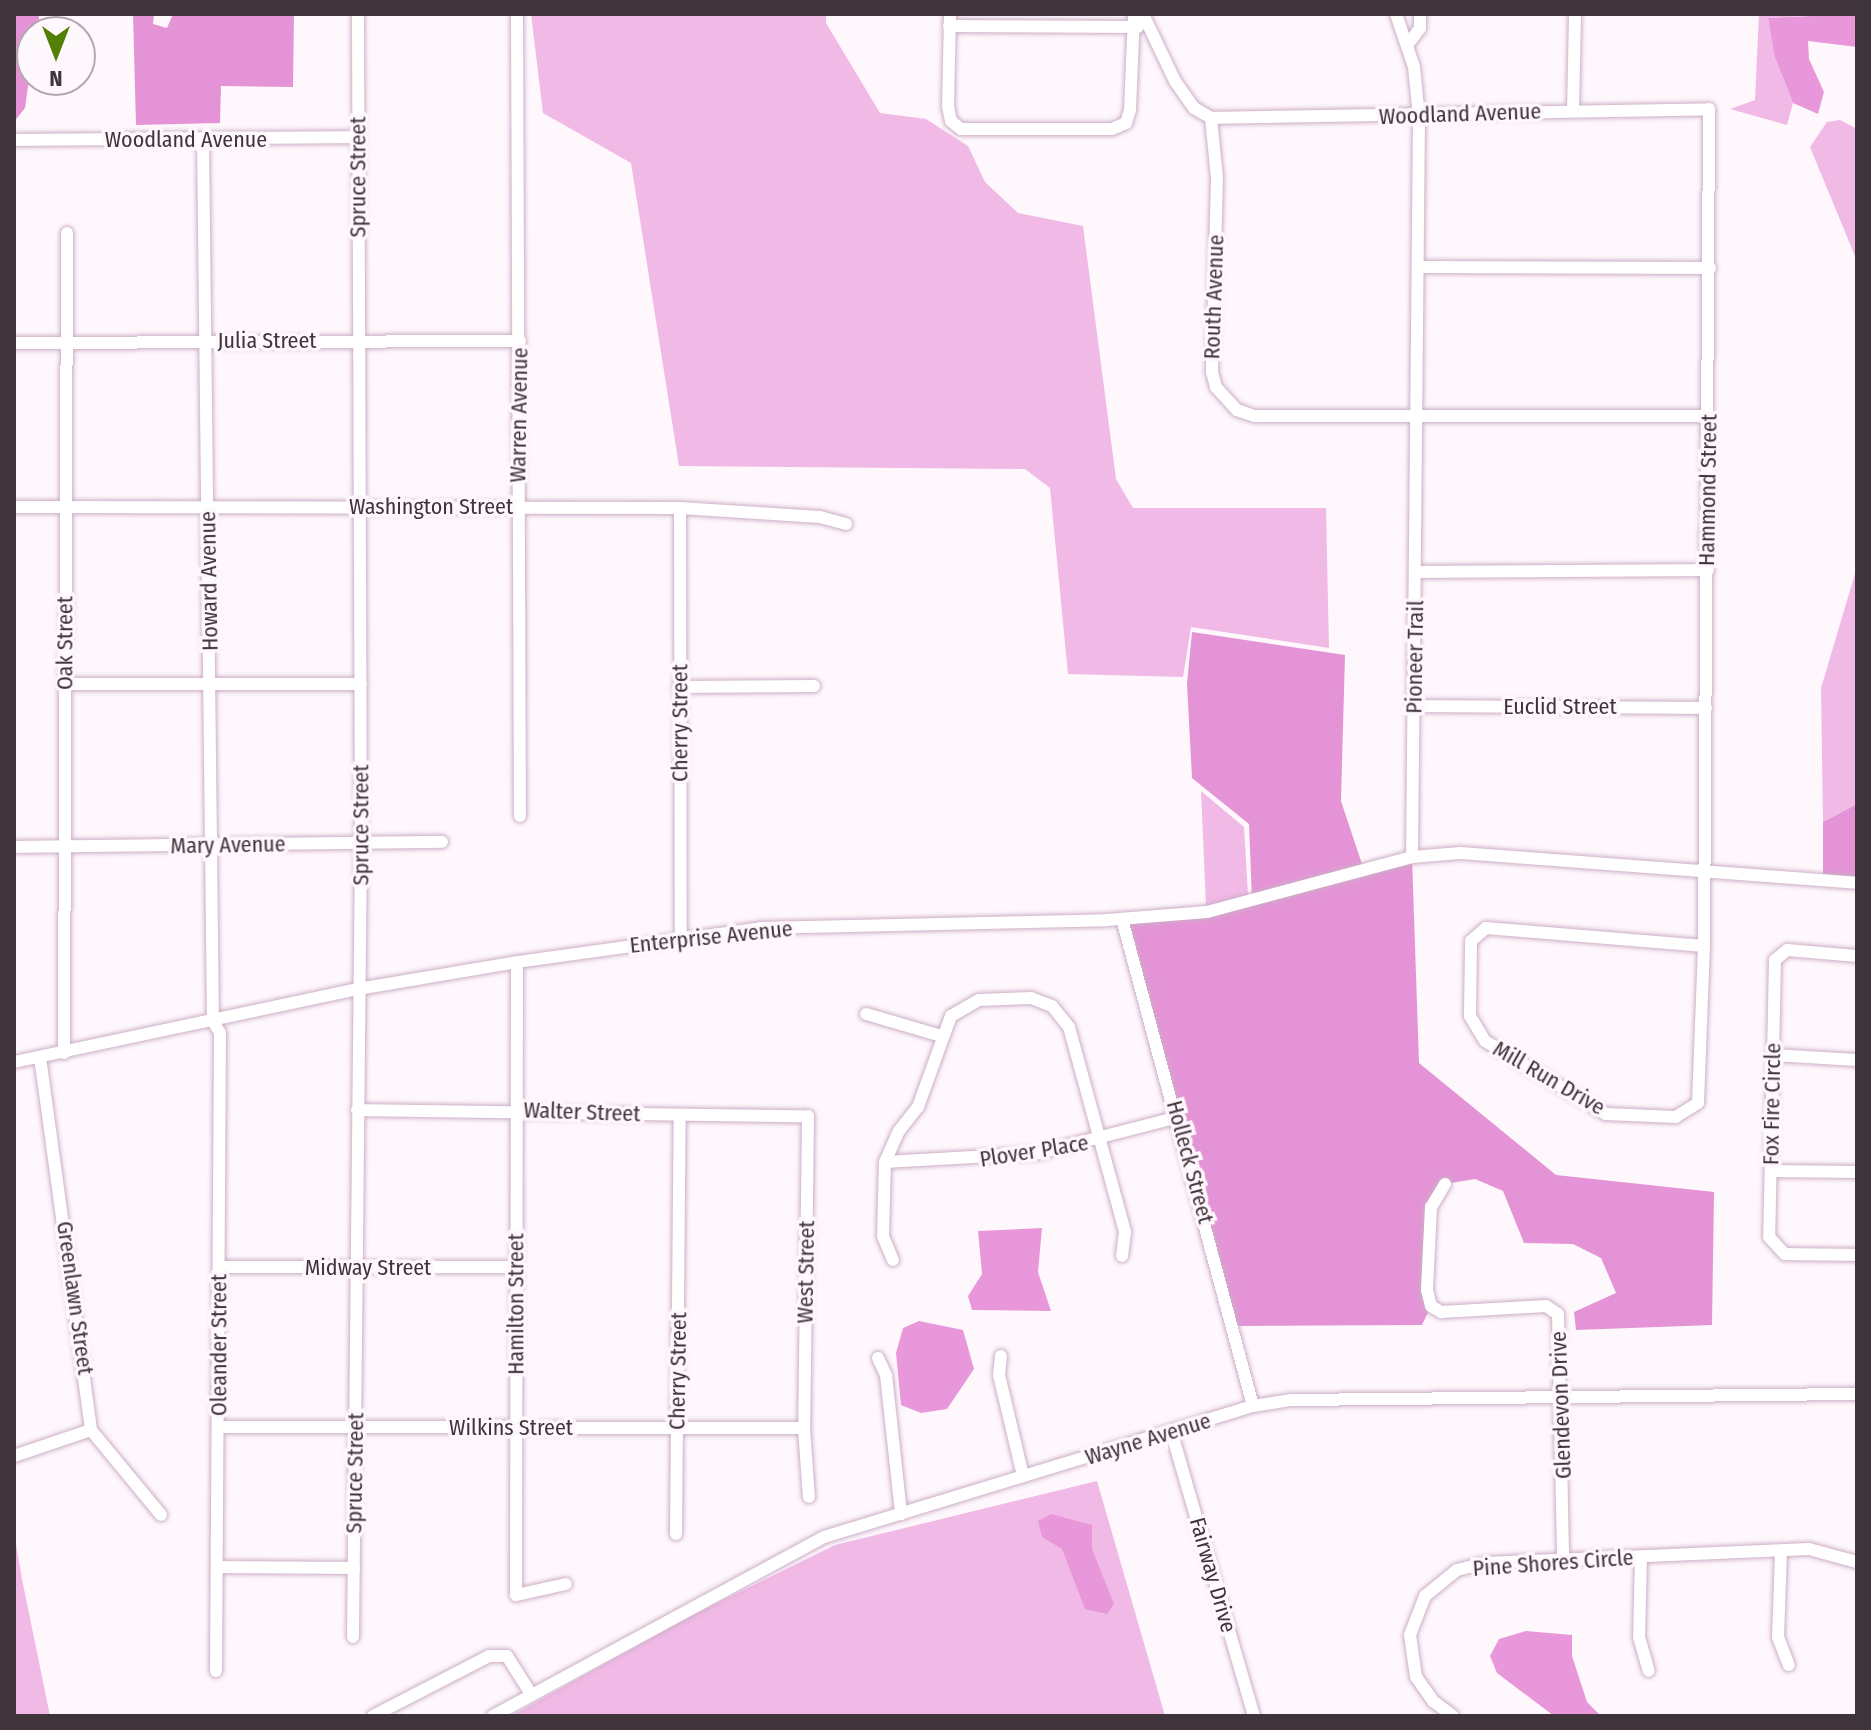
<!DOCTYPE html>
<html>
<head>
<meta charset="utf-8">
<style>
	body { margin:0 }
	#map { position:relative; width:1871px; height:1730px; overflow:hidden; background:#fef7fc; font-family:"Fira Sans Condensed",sans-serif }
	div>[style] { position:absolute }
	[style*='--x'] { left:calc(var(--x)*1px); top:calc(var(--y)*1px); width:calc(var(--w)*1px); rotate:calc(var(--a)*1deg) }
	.green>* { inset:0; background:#f0b9e6 }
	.forest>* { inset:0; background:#e494d6 }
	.water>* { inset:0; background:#e898da }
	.roads { filter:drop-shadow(0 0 2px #ccaec6) drop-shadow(0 0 2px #ccaec6) }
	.minor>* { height:12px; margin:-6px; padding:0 6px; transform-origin:6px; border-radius:6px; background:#fff }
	span { translate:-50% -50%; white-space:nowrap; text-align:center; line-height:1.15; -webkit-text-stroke:7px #fef7fc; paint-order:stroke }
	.street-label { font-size:22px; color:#3f333c }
	.frame { position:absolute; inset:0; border:16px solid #3f333c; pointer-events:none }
	.north { position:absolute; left:16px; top:16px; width:80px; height:80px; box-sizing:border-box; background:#fef7fc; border:2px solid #b2a9af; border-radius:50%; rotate:180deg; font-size:22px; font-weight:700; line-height:32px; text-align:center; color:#3f333c }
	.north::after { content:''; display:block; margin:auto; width:28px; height:36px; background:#527f06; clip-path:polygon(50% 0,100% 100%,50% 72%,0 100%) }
</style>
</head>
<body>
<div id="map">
	<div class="green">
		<div style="clip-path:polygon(531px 14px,826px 14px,826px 23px,880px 113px,926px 119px,968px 146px,985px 182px,1018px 213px,1083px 226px,1116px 479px,1133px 508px,1326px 508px,1329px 648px,1191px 627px,1183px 677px,1068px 674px,1050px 488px,1025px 469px,679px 466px,631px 163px,543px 113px)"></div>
		<div style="clip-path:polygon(1759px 14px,1838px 14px,1768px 18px,1774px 55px,1793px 103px,1787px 125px,1730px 109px,1755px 100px)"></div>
		<div style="clip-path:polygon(1840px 120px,1857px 129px,1857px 261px,1810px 147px,1827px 122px)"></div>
		<div style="clip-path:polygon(1857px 567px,1857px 804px,1823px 822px,1821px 688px)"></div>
		<div style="clip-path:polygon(1201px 791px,1244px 827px,1248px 895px,1206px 906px)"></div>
		<div style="clip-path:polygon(1097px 1481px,1165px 1716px,511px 1716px,693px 1615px,835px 1545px)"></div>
		<div style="clip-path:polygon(14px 1532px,22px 1579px,50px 1716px,14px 1716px)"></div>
	</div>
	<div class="forest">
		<div style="clip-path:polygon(14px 14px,39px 14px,39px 32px,32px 32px,32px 43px,22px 45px,30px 72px,25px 108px,14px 122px)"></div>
		<div style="clip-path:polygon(133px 14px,154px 14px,153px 24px,167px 28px,173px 14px,294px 14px,293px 87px,221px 86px,220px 123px,136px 125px)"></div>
		<div style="clip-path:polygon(1192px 632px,1345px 655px,1341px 801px,1363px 867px,1412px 857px,1419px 1063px,1556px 1175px,1714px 1192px,1712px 1325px,1576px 1330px,1574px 1312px,1616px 1293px,1601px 1258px,1573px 1244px,1524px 1243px,1503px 1191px,1475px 1179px,1445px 1184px,1432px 1207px,1431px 1306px,1422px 1325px,1233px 1326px,1122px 919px,1252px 900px,1249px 824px,1192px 778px,1187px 684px)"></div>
		<div style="clip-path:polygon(1857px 804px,1857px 877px,1823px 875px,1823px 822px)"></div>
	</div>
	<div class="water">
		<div style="clip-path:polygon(1857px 14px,1857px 47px,1808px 41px,1809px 59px,1824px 92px,1818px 114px,1793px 103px,1774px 55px,1768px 18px)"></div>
		<div style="clip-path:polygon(1042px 1228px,1038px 1272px,1051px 1311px,972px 1310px,968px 1296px,982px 1274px,978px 1231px)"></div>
		<div style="clip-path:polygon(919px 1321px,963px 1330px,974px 1369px,947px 1409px,921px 1413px,901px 1405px,896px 1353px,903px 1328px)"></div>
		<div style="clip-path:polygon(1051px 1514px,1092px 1525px,1092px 1549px,1114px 1604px,1107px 1614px,1085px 1609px,1062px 1549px,1042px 1537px,1038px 1521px)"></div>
		<div style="clip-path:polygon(1526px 1631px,1572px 1635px,1572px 1656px,1587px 1702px,1601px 1716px,1554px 1716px,1497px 1673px,1490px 1656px,1499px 1639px)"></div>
	</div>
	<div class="roads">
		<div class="minor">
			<div style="--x:517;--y:14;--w:802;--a:89.79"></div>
			<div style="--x:950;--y:14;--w:92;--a:91.2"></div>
			<div style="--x:948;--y:106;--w:15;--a:79"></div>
			<div style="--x:951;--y:121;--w:13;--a:39"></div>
			<div style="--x:961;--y:129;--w:151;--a:0"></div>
			<div style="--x:1112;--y:129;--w:15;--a:-23"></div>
			<div style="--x:1126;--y:123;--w:14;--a:-73"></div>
			<div style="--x:1130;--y:110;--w:96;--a:-87.6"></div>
			<div style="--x:1143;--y:14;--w:74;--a:64.5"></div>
			<div style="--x:1175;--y:81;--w:33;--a:55"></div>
			<div style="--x:1194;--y:108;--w:20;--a:30"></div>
			<div style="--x:1211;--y:118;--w:60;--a:84.3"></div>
			<div style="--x:1217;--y:178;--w:194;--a:91.5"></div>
			<div style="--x:1212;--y:372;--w:16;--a:75"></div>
			<div style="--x:1216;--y:387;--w:31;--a:48"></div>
			<div style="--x:1237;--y:410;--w:18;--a:19"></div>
			<div style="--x:1254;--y:416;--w:455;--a:0"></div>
			<div style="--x:1396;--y:14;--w:56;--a:71.2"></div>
			<div style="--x:1414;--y:67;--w:50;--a:84.3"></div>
			<div style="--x:1419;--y:117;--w:740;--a:90.54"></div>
			<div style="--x:949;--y:26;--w:189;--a:0.3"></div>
			<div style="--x:1408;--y:44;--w:20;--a:-53"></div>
			<div style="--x:1420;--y:28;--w:14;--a:-90"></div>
			<div style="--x:1573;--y:111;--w:97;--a:-88.8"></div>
			<div style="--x:1211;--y:118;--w:498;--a:-1"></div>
			<div style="--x:1709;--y:109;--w:837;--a:90.34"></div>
			<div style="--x:14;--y:140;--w:344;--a:-0.5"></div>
			<div style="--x:203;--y:141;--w:880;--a:89.35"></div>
			<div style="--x:213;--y:1021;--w:14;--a:60"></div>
			<div style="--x:220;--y:1033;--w:638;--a:90.36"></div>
			<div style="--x:1422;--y:267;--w:288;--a:0.2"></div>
			<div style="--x:14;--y:343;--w:506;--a:-0.23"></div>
			<div style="--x:14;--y:507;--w:666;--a:0.09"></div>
			<div style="--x:680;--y:508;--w:140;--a:3.7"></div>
			<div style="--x:820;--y:517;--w:27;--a:15"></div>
			<div style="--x:680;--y:508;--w:430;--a:89.9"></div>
			<div style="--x:1416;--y:572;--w:292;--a:-0.4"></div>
			<div style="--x:64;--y:684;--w:297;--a:0"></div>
			<div style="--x:679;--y:687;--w:135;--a:-0.4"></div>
			<div style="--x:1414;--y:706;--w:292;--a:0.4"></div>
			<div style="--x:14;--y:847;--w:428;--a:-0.7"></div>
			<div style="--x:1122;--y:919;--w:504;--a:74.94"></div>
			<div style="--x:1486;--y:928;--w:219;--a:4.7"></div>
			<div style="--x:1704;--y:946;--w:157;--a:92.2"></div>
			<div style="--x:1698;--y:1103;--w:26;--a:148"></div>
			<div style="--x:1676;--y:1117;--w:70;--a:-177.5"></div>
			<div style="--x:1606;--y:1114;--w:141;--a:-148.9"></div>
			<div style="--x:1485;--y:1041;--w:29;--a:-121"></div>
			<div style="--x:1470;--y:1016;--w:75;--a:-89.2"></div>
			<div style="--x:1471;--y:941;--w:20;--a:-41"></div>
			<div style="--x:1857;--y:956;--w:70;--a:-175.1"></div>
			<div style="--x:1787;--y:950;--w:16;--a:140"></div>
			<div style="--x:1775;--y:960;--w:277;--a:91.2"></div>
			<div style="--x:1769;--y:1237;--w:23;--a:47"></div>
			<div style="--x:1785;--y:1254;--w:72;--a:0.8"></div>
			<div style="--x:517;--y:962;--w:633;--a:90.09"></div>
			<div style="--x:516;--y:1595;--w:51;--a:-12.4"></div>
			<div style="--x:866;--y:1014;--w:78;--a:16.3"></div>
			<div style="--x:64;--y:1053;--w:820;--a:-89.79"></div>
			<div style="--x:1773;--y:1055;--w:84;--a:3.4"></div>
			<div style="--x:40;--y:1057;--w:376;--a:82.2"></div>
			<div style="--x:91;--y:1430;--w:110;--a:50.5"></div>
			<div style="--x:14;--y:1062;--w:352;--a:-12"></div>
			<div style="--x:358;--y:989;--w:161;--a:-9.6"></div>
			<div style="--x:517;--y:962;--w:246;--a:-7.9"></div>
			<div style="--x:761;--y:928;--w:346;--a:-1.3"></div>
			<div style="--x:1107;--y:920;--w:100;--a:-4.6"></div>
			<div style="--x:1207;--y:912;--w:212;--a:-15"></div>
			<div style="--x:1412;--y:857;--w:48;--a:-4.8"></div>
			<div style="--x:1460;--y:853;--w:398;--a:4.3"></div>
			<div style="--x:357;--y:1110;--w:451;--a:0.8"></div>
			<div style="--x:808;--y:1116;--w:312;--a:90.7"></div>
			<div style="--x:804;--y:1428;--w:69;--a:85.9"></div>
			<div style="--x:885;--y:1162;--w:154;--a:-3.3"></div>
			<div style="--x:1039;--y:1153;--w:144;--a:-14.5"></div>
			<div style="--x:1771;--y:1171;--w:86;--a:0.7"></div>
			<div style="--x:1445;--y:1184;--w:27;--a:121"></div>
			<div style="--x:1431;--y:1207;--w:83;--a:92.8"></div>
			<div style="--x:1427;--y:1290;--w:16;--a:76"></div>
			<div style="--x:1431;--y:1306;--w:12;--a:31"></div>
			<div style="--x:1441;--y:1312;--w:105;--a:-3.3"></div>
			<div style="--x:1546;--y:1306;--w:14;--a:34"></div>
			<div style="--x:1558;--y:1314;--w:246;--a:88.8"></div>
			<div style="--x:893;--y:1260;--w:26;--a:-113"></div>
			<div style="--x:883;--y:1236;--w:74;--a:-88.5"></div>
			<div style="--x:885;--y:1162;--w:34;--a:-66"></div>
			<div style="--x:899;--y:1131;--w:31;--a:-52"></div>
			<div style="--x:918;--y:1107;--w:97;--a:-70.1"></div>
			<div style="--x:951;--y:1016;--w:32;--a:-30"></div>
			<div style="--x:979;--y:1000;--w:52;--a:-2.2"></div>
			<div style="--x:1031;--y:998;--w:22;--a:21"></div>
			<div style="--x:1052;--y:1006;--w:27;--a:51"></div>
			<div style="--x:1069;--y:1027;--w:213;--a:74.7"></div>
			<div style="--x:1125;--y:1232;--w:24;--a:97"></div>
			<div style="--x:219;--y:1267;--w:298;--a:0"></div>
			<div style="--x:1001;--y:1356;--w:19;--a:96"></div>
			<div style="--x:999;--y:1375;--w:104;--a:76.6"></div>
			<div style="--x:878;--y:1358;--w:19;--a:65"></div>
			<div style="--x:886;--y:1375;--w:140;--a:83.8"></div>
			<div style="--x:219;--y:1427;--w:585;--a:0.1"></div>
			<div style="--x:1172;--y:1434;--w:294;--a:73.8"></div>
			<div style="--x:14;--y:1456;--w:81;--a:-18.7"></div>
			<div style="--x:676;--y:1534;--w:419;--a:-89.5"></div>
			<div style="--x:1781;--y:1552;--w:85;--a:92"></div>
			<div style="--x:1778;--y:1637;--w:30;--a:69"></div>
			<div style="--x:1641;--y:1557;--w:80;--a:91.4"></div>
			<div style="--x:1639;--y:1637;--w:35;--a:74"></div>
			<div style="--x:219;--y:1567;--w:135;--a:0.4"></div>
			<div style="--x:353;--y:1637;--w:795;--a:-89.42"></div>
			<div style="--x:361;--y:842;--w:828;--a:-90.21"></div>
			<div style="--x:373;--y:1716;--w:131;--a:-27.3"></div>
			<div style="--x:489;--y:1656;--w:18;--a:0"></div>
			<div style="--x:507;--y:1656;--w:45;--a:57.7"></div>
			<div style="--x:493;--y:1716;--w:376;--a:-28.4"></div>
			<div style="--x:824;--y:1537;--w:449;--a:-17"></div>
			<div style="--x:1253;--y:1406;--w:39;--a:-9"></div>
			<div style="--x:1292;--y:1400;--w:565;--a:-0.61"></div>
			<div style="--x:1453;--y:1716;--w:25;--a:-143"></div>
			<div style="--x:1433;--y:1701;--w:29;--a:-125"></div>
			<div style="--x:1416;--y:1677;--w:42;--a:-98.1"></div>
			<div style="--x:1410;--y:1635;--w:42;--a:-69"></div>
			<div style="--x:1425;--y:1596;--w:41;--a:-39.1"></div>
			<div style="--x:1457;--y:1570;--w:30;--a:-14"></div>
			<div style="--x:1486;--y:1563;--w:323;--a:-2.5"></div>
			<div style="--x:1809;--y:1549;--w:50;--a:15.2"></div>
		</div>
	</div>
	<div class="street-label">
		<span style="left:1460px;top:114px;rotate:-2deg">Woodland Avenue</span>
		<span style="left:186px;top:140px">Woodland Avenue</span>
		<span style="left:358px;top:177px;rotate:-90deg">Spruce Street</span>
		<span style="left:1214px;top:297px;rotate:-88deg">Routh Avenue</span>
		<span style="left:267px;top:341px">Julia Street</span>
		<span style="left:519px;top:415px;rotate:-89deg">Warren Avenue</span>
		<span style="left:1708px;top:490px;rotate:-89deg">Hammond Street</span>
		<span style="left:431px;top:507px">Washington Street</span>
		<span style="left:209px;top:581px;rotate:-91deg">Howard Avenue</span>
		<span style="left:65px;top:643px;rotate:-90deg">Oak Street</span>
		<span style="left:1415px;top:657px;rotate:-89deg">Pioneer Trail</span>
		<span style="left:1560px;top:707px">Euclid Street</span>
		<span style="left:680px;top:723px;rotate:-90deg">Cherry Street</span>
		<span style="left:361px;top:825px;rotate:-90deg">Spruce Street</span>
		<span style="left:228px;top:845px;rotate:-1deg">Mary Avenue</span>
		<span style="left:711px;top:937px;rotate:-6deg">Enterprise Avenue</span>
		<span style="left:1549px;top:1078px;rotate:30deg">Mill Run Drive</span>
		<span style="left:1772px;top:1104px;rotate:-89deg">Fox Fire Circle</span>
		<span style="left:582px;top:1112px;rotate:2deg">Walter Street</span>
		<span style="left:1034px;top:1151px;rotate:-9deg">Plover Place</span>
		<span style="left:1190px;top:1162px;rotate:75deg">Holleck Street</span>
		<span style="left:368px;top:1268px">Midway Street</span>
		<span style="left:806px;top:1272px;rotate:-89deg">West Street</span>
		<span style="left:75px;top:1298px;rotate:82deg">Greenlawn Street</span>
		<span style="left:516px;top:1304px;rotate:-90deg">Hamilton Street</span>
		<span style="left:219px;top:1345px;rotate:-90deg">Oleander Street</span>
		<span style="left:678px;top:1371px;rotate:-89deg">Cherry Street</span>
		<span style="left:1561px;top:1405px;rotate:-92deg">Glendevon Drive</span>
		<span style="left:511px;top:1428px">Wilkins Street</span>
		<span style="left:1148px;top:1439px;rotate:-17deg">Wayne Avenue</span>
		<span style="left:355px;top:1473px;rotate:-89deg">Spruce Street</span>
		<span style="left:1553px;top:1563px;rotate:-4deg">Pine Shores Circle</span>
		<span style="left:1213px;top:1575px;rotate:74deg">Fairway Drive</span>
	</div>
	<div class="frame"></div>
	<div class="north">N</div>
</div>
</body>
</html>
